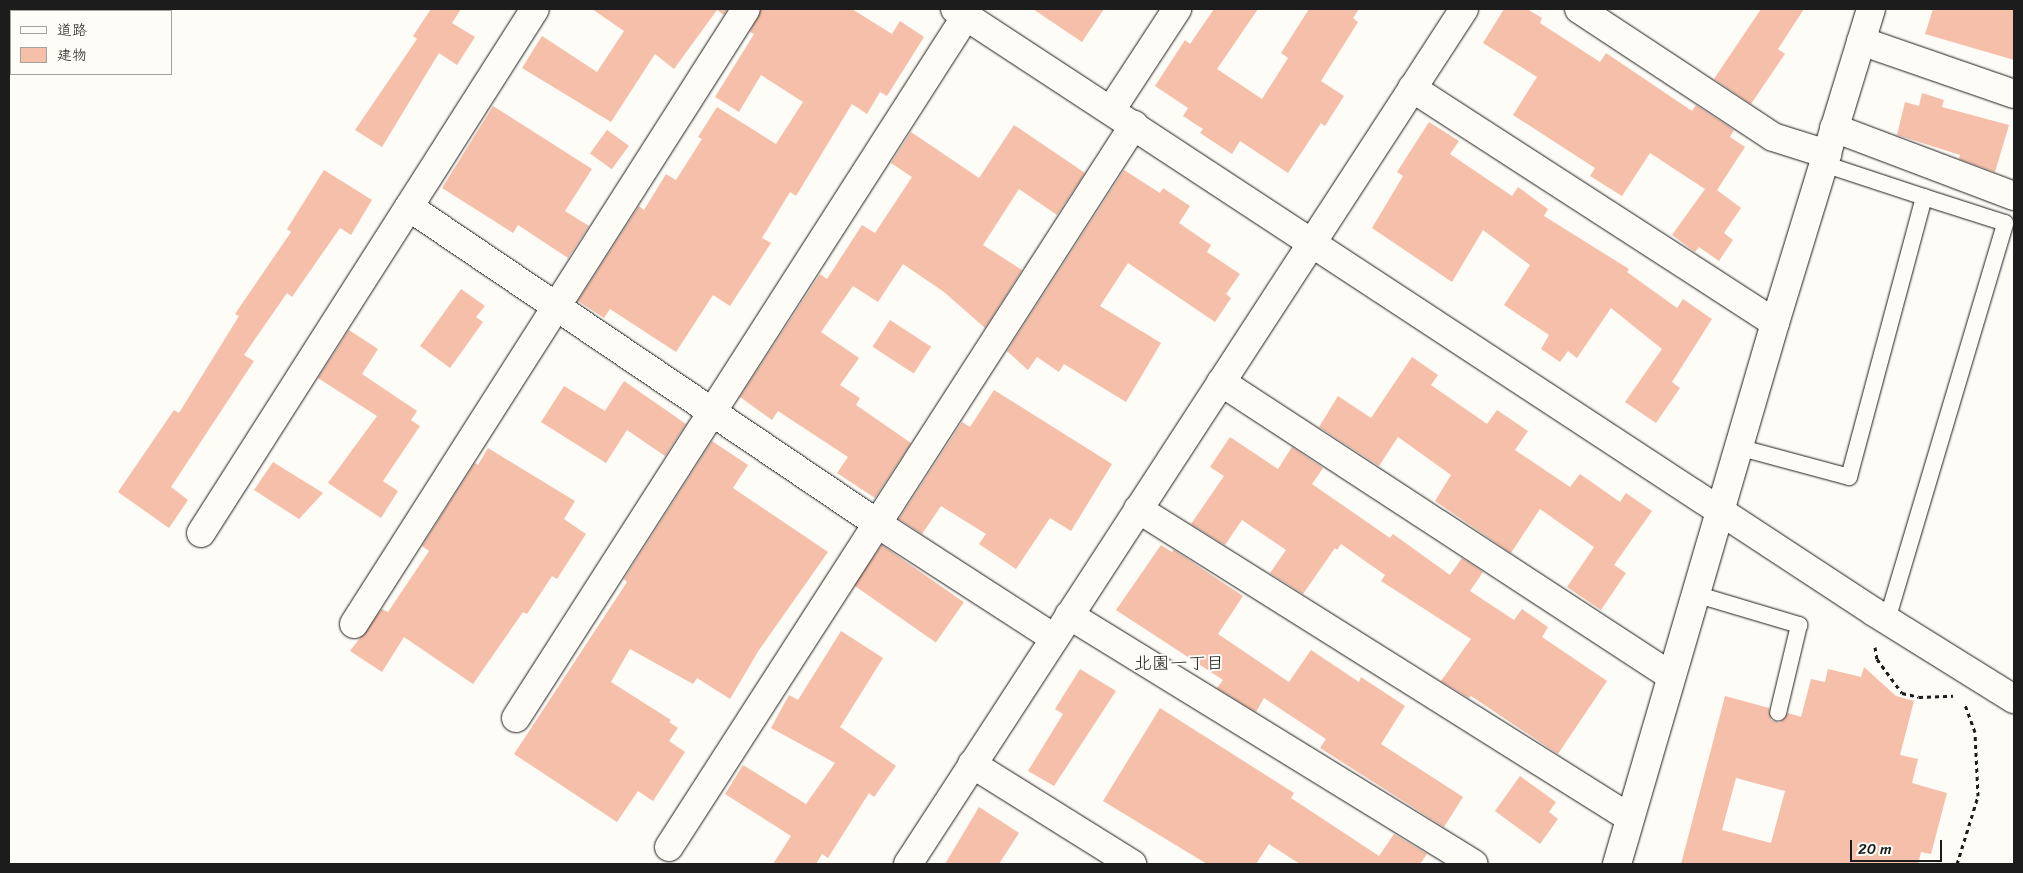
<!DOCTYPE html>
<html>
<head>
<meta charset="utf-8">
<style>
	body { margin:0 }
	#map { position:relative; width:2023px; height:873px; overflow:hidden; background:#fdfcf7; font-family:Sriracha,"Klee One",sans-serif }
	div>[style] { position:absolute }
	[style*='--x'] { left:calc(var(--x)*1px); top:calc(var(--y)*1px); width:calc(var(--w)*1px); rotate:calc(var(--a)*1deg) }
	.building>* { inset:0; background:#f6bfaa; transform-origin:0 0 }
	.path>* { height:3px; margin-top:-1.5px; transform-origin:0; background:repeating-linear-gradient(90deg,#1c1c1c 0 4px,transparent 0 8px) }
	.roads { filter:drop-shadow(0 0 1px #1c1c1c) drop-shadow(0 0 1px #1c1c1c) }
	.service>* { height:16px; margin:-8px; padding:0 8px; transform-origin:8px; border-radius:8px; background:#fdfcf7 }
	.minor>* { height:28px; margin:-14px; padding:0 14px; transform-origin:14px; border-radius:14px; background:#fdfcf7 }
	span { translate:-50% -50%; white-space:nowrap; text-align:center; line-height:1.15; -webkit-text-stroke:4px #fdfcf7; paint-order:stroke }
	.neighbourhood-label { font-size:18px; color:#1c1c1c }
	.frame { position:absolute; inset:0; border:10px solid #1c1c1c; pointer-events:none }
	.legend { position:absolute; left:10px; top:10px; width:162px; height:65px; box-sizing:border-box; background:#fdfcf7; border:1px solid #a3a29f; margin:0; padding:6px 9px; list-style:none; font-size:15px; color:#1c1c1c }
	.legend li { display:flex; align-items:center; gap:10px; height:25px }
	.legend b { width:25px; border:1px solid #a3a29f }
	.scale { position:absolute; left:1850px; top:840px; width:92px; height:22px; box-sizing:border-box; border:2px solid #1c1c1c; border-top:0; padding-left:6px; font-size:15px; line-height:18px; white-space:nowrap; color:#1c1c1c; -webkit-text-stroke:4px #fdfcf7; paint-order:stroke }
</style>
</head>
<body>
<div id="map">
	<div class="building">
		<div style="clip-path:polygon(431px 9px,461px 9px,452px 23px,475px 37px,457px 65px,439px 53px,382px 147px,355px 130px,417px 39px,413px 36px)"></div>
		<div style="clip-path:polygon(592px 9px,728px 9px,724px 15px,717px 10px,674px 69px,655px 54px,611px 122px,522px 68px,542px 36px,597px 72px,624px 31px)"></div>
		<div style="clip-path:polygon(761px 9px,852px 9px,892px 34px,900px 21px,924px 37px,887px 96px,880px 92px,867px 114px,852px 104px,796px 196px,790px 192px,762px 238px,771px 243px,730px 306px,713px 295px,676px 352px,610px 309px,604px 318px,578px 301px,639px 206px,644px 210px,666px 174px,676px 180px,702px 139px,698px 137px,717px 107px,776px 144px,803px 102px,761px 75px,739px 112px,715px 97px,754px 34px,750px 32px)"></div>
		<div style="clip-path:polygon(1033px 9px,1104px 9px,1082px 42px)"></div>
		<div style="clip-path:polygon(1214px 9px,1258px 9px,1217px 69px,1262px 99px,1288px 58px,1281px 53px,1309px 9px,1359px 9px,1353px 18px,1358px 22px,1321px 81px,1344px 96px,1325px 126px,1321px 123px,1288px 173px,1240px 141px,1232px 154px,1200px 133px,1203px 129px,1183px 116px,1188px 108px,1155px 86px,1185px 40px,1190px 44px)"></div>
		<div style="clip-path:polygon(1504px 9px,1527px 9px,1542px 18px,1540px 23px,1600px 62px,1606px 53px,1692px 111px,1696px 105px,1734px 130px,1730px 137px,1745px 147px,1717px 190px,1741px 208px,1724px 233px,1733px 240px,1719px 261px,1699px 247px,1695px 252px,1672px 235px,1705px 189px,1650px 153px,1622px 196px,1590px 176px,1595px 168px,1513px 115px,1537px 77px,1483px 43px)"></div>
		<div style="clip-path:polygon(1761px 9px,1804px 9px,1778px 49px,1785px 54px,1751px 104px,1714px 79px)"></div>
		<div style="clip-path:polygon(1933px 9px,2014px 9px,2014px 60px,1925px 34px)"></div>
		<div style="clip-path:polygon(1922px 93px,1944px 100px,1942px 107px,2009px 125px,1995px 172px,1959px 159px,1960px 155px,1897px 135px,1905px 102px,1919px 106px)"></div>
		<div style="clip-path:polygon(493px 106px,592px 169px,565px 211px,589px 226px,568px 258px,518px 225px,513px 233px,442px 188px)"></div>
		<div style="clip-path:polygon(1429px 122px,1459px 141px,1450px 154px,1512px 196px,1518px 187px,1548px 209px,1544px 216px,1629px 269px,1627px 272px,1677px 308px,1683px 299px,1712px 319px,1672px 382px,1680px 388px,1656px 423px,1625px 402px,1662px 349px,1611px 308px,1577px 358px,1568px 351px,1560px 362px,1541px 349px,1549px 335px,1504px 305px,1530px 265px,1483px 230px,1452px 282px,1372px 228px,1403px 176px,1397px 172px)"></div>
		<div style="clip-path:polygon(1014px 125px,1085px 173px,1057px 215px,1019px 189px,983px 245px,1022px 270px,985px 328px,944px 292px,903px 264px,878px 302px,853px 286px,821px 332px,859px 358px,840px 385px,860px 398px,856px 405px,911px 443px,875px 498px,837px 473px,848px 457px,778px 411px,772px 420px,740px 397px,820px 274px,827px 279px,862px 225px,875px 233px,912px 177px,891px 163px,911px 132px,979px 178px)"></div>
		<div style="left:607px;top:130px;width:27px;height:29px;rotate:36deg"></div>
		<div style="clip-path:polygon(324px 170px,372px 200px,351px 235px,340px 228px,292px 297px,287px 293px,244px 355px,254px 361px,171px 487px,188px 500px,169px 528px,118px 492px,174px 410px,179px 413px,239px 316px,235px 314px,291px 232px,287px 229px)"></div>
		<div style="clip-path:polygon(1124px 170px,1160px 193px,1163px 188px,1190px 206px,1179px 223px,1211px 245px,1207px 252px,1240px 274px,1226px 294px,1231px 298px,1215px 322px,1128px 263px,1100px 306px,1161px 343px,1126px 402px,1064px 364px,1059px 372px,1037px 357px,1028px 370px,1007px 351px)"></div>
		<div style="clip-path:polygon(461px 289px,485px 306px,476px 317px,483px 322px,450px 368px,420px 346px)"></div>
		<div style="left:890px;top:320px;width:49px;height:32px;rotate:33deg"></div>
		<div style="clip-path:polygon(349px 330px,378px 349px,362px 374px,417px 411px,411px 420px,420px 426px,383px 481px,398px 491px,381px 518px,328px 483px,377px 416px,318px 378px)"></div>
		<div style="clip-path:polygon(1412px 357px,1438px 375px,1431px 385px,1487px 424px,1497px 410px,1528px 431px,1515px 450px,1570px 487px,1580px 474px,1620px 502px,1626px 493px,1652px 511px,1614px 565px,1626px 573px,1601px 610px,1567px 587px,1594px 547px,1540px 509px,1511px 553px,1435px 501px,1451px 475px,1398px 437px,1379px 466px,1319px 427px,1338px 396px,1371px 418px)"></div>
		<div style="clip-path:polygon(624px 381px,686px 424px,665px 456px,627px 430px,606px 463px,541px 422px,564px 386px,605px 411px)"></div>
		<div style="clip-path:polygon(994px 390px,1112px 464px,1071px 531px,1050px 518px,1016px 569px,979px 544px,986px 534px,941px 506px,922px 534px,899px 519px,962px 422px,970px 427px)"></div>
		<div style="clip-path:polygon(1230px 437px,1278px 469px,1292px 447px,1323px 468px,1312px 484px,1390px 538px,1393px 534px,1450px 575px,1462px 558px,1483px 572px,1470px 591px,1514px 620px,1522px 609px,1548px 627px,1542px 637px,1607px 681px,1558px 754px,1471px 696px,1469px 698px,1441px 681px,1471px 639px,1381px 581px,1385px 575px,1341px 544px,1337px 550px,1335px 548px,1303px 594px,1270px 573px,1286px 550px,1242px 520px,1225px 545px,1191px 524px,1224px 476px,1210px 467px)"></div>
		<div style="clip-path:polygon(712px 441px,748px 465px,733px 488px,828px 552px,759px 650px,730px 699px,697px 678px,693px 684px,630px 649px,611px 682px,671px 720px,669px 722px,678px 728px,669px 741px,685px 752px,653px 801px,638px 791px,617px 822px,514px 754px,627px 582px,624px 579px)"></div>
		<div style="clip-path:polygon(488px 448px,575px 501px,564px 519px,586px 534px,557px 579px,552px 576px,527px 614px,523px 612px,473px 684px,404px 637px,382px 672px,350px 651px,382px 609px,388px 612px,429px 551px,422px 546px,475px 463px,478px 465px)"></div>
		<div style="clip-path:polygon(273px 462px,323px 493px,299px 519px,254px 490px)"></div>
		<div style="left:882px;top:545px;width:100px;height:49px;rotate:35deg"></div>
		<div style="clip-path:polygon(1161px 545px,1172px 552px,1174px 550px,1243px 596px,1218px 634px,1289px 682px,1311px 650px,1359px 682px,1361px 677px,1405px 706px,1381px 744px,1463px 797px,1444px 827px,1320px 748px,1326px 739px,1264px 698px,1256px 712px,1217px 688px,1223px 680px,1116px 610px)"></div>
		<div style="clip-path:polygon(841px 631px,883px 658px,840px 727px,896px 766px,874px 797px,869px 793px,828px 858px,822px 854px,816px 864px,773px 864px,791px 836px,725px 794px,743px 765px,806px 804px,835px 763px,771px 728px,789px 695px,798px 700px)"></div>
		<div style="clip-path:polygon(evenodd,1864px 667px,1896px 696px,1914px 701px,1900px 755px,1918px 759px,1912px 783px,1947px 793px,1931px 854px,1921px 852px,1918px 864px,1681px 864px,1725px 696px,1769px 708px,1771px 720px,1780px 723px,1788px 713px,1801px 717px,1811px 679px,1825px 682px,1828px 669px,1861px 677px,1864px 667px,1736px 778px,1785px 791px,1771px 843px,1722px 830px,1736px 778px)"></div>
		<div style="clip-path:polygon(1080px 669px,1116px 691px,1054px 786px,1028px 771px,1063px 714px,1055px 709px)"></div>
		<div style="clip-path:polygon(1160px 708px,1294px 793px,1291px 798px,1379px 856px,1394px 834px,1427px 854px,1420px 864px,1300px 864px,1269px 844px,1256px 864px,1207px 864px,1103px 801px)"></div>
		<div style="clip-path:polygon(1520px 776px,1556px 802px,1549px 812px,1558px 819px,1540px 844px,1495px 811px)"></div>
		<div style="clip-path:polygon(979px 807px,1019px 833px,999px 864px,945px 864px)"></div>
	</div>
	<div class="path">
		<div style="--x:1875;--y:647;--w:12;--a:81"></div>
		<div style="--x:1877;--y:659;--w:42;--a:53.7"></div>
		<div style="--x:1902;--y:693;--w:17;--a:13"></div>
		<div style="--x:1919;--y:697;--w:34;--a:-2"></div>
		<div style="--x:1957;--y:864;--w:71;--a:-72.8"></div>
		<div style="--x:1978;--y:796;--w:64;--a:-92.7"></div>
		<div style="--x:1975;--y:732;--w:29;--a:-110"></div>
	</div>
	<div class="roads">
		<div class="service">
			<div style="--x:1738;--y:447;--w:115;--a:15.1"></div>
			<div style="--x:1849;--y:477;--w:290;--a:-75"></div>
			<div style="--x:1924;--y:197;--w:105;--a:-161.7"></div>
			<div style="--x:1695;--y:594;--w:109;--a:16.6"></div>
			<div style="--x:1799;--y:625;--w:90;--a:103.4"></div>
			<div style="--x:1887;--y:620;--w:414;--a:-73.4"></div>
			<div style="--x:2005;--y:223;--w:85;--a:-162.2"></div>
		</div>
		<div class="minor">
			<div style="--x:955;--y:9;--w:1099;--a:33.27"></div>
			<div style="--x:1874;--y:612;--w:165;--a:31.9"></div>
			<div style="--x:1579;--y:9;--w:232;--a:33.4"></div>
			<div style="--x:1773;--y:137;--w:57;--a:17.5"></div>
			<div style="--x:1861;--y:41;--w:162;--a:19.1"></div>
			<div style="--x:1412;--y:88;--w:432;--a:32.9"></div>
			<div style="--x:1111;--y:110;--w:121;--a:-56.8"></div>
			<div style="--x:1834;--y:128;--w:192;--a:20.7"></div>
			<div style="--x:409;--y:207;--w:566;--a:34.06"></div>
			<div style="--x:878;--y:524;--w:210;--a:32.9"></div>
			<div style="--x:1221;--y:382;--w:538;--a:33.16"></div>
			<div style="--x:1138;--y:509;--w:581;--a:32.13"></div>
			<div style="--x:201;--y:533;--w:621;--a:-57.49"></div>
			<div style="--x:1069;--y:615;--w:475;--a:31.6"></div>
			<div style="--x:354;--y:624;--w:729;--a:-57.49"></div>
			<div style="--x:516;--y:718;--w:834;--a:-57.34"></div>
			<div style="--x:972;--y:764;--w:189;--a:32"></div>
			<div style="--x:669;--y:847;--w:859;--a:-57.22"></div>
			<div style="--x:908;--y:864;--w:1020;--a:-56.96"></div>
			<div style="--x:1617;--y:864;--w:564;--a:-73.72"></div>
			<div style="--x:1775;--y:323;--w:328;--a:-73"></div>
		</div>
	</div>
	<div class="neighbourhood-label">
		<span style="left:1179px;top:663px">北園一丁目</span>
	</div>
	<div class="frame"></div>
	<ul class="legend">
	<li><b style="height:6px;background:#fdfcf7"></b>道路</li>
	<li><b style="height:14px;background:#f6bfaa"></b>建物</li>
	</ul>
	<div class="scale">20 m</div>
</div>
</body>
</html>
